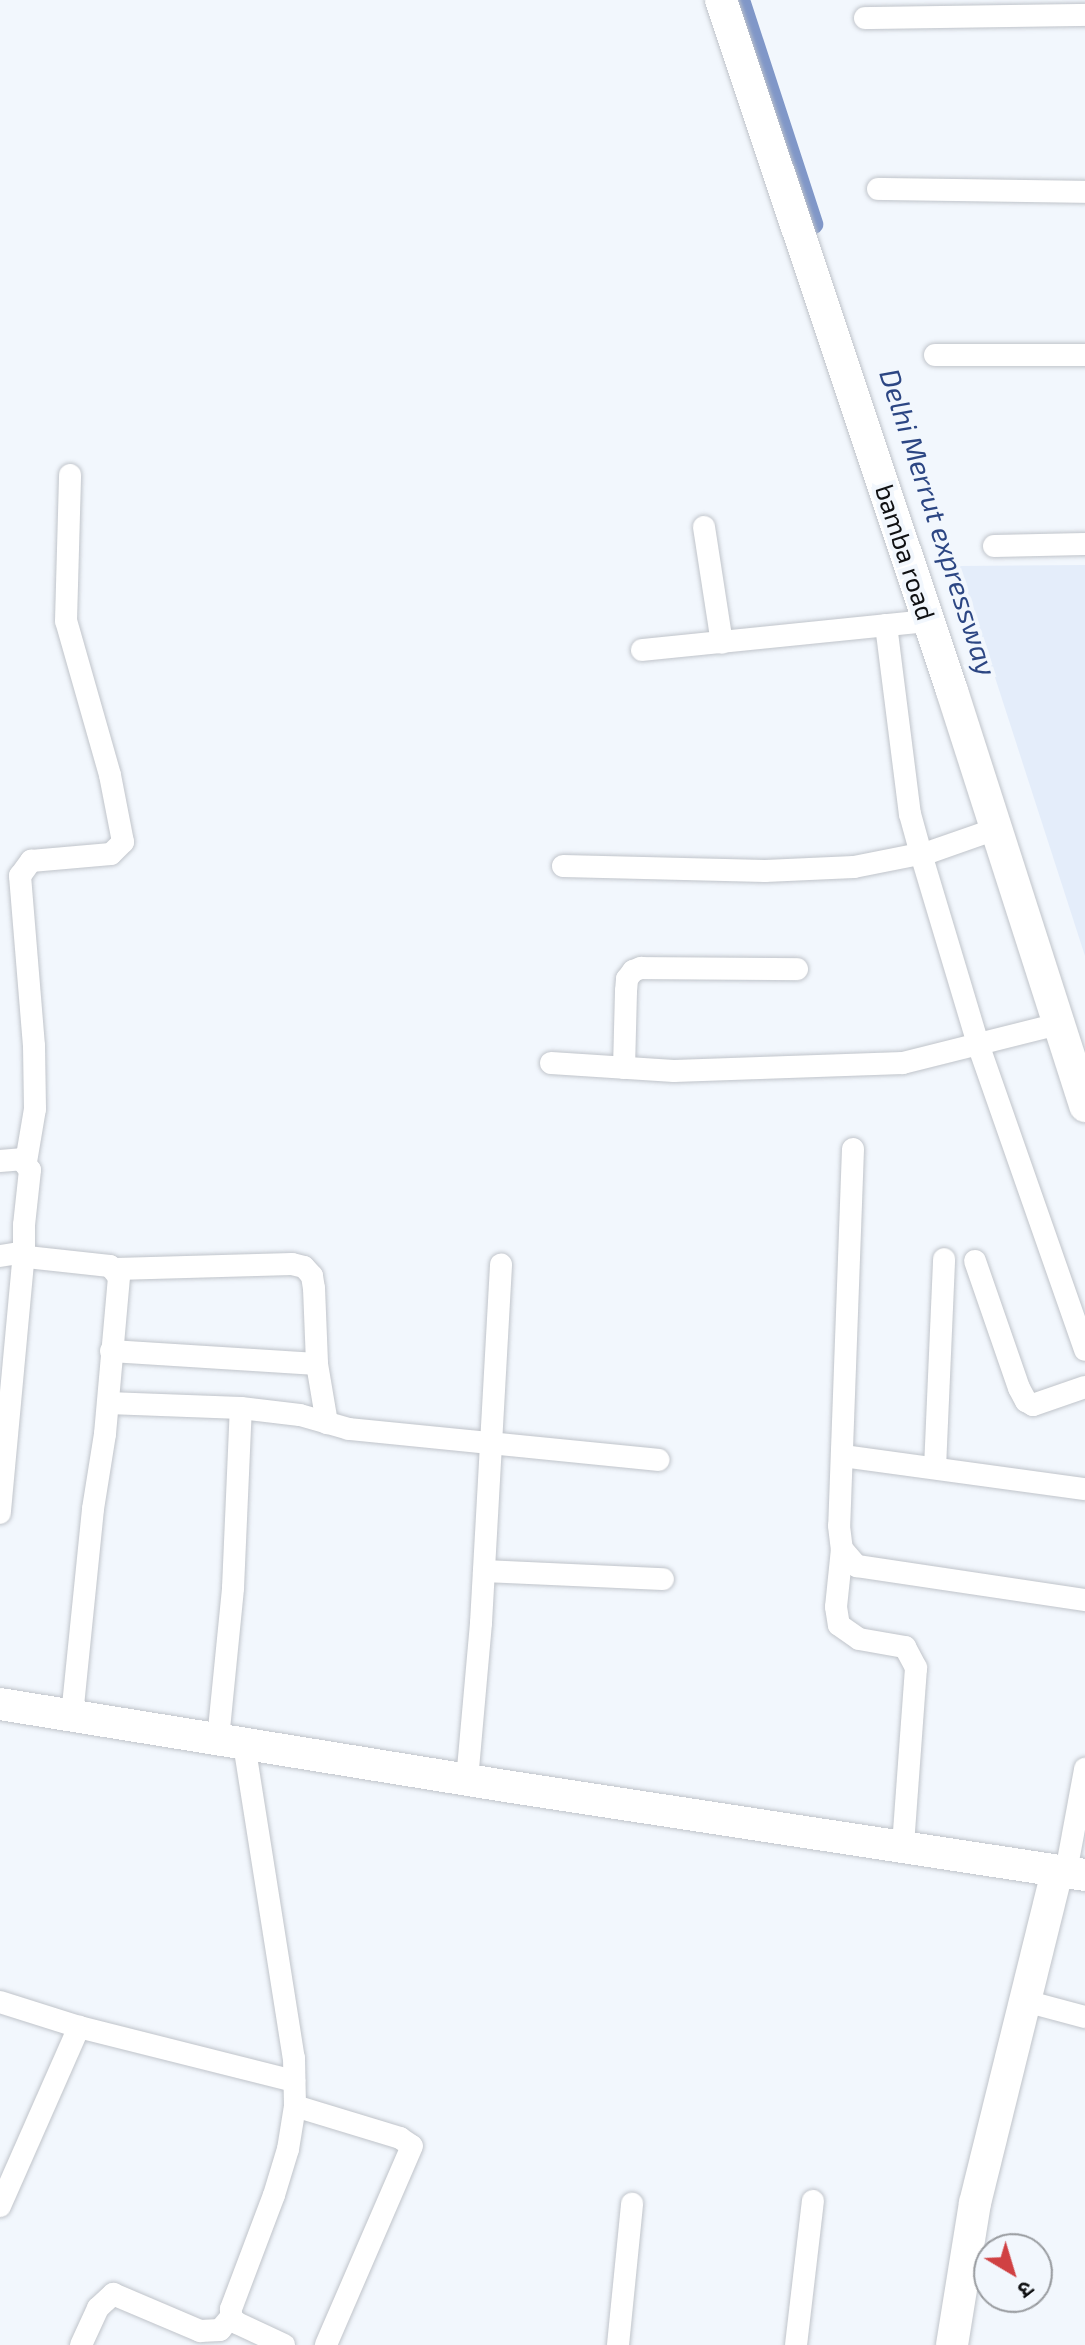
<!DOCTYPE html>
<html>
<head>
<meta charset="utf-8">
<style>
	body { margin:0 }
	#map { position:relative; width:1085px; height:2345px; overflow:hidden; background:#f2f7fd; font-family:"Exo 2","Noto Sans Devanagari",sans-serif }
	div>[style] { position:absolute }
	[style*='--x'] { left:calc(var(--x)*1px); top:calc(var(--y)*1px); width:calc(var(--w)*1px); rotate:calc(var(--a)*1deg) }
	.built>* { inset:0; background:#e4edfa }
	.canal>* { height:20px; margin:-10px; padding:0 10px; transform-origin:10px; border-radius:10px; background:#8097c8 }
	.roads { filter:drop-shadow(0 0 2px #c0c4ca) drop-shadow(0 0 2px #c0c4ca) }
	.street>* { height:22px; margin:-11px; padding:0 11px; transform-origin:11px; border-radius:11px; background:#fff }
	.secondary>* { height:32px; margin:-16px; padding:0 16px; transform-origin:16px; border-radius:16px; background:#fff }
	span { translate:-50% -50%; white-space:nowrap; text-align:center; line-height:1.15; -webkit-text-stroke:8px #f2f7fd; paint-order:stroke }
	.street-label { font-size:26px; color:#101113 }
	.water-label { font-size:28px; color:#2c4683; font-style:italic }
	.north { position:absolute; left:973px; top:2233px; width:80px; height:80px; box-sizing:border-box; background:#f2f7fd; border:2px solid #989b9f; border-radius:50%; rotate:142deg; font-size:22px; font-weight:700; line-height:32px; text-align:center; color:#101113 }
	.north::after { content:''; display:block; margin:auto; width:28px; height:36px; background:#d04143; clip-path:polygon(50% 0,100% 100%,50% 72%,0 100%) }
</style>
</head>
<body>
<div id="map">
	<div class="built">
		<div style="clip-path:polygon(1085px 565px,1085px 956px,959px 566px)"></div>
	</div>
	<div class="canal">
		<div style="--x:740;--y:0;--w:236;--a:71.9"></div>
	</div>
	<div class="roads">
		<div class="street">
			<div style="--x:865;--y:18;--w:220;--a:-0.8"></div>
			<div style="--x:878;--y:189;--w:207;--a:0.8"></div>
			<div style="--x:935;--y:355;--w:150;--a:0"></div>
			<div style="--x:704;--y:527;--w:117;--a:81.2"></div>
			<div style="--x:994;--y:546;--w:91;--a:-1.3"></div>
			<div style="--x:886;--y:625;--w:191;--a:82.8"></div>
			<div style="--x:910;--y:814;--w:41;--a:74.6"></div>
			<div style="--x:921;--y:854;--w:198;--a:73.3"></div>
			<div style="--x:978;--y:1044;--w:324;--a:70.7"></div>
			<div style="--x:642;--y:650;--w:288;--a:-5.8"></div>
			<div style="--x:563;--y:866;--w:202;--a:1.4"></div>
			<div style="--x:765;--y:871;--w:89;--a:-2.6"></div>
			<div style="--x:854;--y:867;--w:77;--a:-11.2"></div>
			<div style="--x:930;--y:852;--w:70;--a:-19.2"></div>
			<div style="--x:551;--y:1063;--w:123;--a:3.7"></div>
			<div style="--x:674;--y:1071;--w:229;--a:-2"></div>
			<div style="--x:903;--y:1063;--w:160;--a:-14.1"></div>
			<div style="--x:624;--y:1068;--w:77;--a:-88.5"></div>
			<div style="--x:626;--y:991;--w:12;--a:-85"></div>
			<div style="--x:627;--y:979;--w:10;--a:-53"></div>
			<div style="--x:633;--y:971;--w:9;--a:-21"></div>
			<div style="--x:641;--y:968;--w:156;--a:0.4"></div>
			<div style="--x:853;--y:1149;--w:377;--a:92.1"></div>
			<div style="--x:839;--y:1526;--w:23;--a:83"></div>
			<div style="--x:842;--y:1549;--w:23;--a:49"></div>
			<div style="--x:857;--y:1566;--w:231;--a:8.5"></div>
			<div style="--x:0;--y:1161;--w:21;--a:-5"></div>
			<div style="--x:21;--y:1159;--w:14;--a:51"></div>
			<div style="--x:30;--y:1170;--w:55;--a:96.2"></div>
			<div style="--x:24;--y:1225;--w:27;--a:90"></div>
			<div style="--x:24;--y:1252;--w:6;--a:59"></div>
			<div style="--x:27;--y:1257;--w:83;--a:6.2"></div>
			<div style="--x:110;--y:1266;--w:14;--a:51"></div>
			<div style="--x:119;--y:1277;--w:158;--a:95.1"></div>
			<div style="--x:105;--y:1434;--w:76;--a:99.1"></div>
			<div style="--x:93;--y:1509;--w:207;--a:95.8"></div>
			<div style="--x:26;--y:1162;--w:54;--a:-80.4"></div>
			<div style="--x:35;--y:1109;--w:63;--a:-90.9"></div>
			<div style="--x:34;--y:1046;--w:171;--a:-94.7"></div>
			<div style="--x:20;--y:876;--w:19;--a:-54"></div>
			<div style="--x:31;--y:861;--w:80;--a:-5"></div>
			<div style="--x:111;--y:854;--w:17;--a:-45"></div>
			<div style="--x:123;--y:842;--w:68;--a:-101"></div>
			<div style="--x:110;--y:775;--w:160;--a:-105.9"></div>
			<div style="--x:66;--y:621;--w:146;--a:-88.4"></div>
			<div style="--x:0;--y:1256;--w:24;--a:-9"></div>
			<div style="--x:24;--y:1252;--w:262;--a:95.3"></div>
			<div style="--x:975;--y:1261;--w:134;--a:70.9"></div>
			<div style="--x:1019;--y:1388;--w:15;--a:62"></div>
			<div style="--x:1026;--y:1401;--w:8;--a:30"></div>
			<div style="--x:1033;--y:1405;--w:55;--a:-19.1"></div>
			<div style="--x:116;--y:1269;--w:176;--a:-1.6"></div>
			<div style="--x:292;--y:1264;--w:12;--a:14"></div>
			<div style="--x:304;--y:1267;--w:12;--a:48"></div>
			<div style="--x:312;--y:1276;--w:12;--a:81"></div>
			<div style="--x:314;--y:1288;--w:76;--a:87.7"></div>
			<div style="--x:317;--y:1364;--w:60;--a:80.4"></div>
			<div style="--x:111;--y:1351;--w:206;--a:3.6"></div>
			<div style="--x:108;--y:1403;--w:133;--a:2.2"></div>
			<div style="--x:241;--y:1408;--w:59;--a:6.8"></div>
			<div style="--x:300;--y:1415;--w:51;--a:15.9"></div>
			<div style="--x:349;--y:1429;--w:311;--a:5.7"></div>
			<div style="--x:843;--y:1456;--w:244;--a:7.8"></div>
			<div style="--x:935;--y:1468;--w:209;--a:-87.5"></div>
			<div style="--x:842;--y:1549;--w:58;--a:95.9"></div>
			<div style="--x:836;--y:1607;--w:18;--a:81"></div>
			<div style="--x:839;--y:1625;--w:24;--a:35"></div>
			<div style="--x:859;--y:1639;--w:47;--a:9.9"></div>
			<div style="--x:905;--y:1647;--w:24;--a:62"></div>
			<div style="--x:916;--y:1668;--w:179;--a:94.2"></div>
			<div style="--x:484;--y:1571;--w:179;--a:2.6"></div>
			<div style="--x:218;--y:1739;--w:152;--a:-84.3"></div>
			<div style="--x:233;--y:1588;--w:180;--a:-87.5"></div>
			<div style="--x:244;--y:1744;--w:318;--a:81"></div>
			<div style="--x:294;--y:2058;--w:48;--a:88.8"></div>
			<div style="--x:295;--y:2106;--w:44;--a:99.2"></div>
			<div style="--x:288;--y:2149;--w:48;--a:106.9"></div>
			<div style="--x:274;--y:2195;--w:122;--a:110.7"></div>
			<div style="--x:231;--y:2309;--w:8;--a:90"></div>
			<div style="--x:231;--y:2317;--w:8;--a:45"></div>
			<div style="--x:237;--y:2323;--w:52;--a:25.1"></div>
			<div style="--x:467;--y:1780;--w:158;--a:-84.9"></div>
			<div style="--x:481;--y:1623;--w:359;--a:-86.8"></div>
			<div style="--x:1066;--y:1872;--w:105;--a:-79.5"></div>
			<div style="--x:1025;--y:2001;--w:62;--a:14.9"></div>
			<div style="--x:0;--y:2002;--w:83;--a:17.6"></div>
			<div style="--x:79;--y:2027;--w:222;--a:14.1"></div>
			<div style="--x:295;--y:2106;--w:110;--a:16.9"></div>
			<div style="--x:400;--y:2138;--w:14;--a:34"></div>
			<div style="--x:412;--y:2146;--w:217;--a:113.4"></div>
			<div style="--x:0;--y:2206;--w:196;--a:-66.2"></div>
			<div style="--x:81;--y:2345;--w:41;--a:-65.3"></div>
			<div style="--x:98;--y:2308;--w:21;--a:-43"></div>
			<div style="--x:113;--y:2294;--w:95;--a:23"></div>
			<div style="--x:200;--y:2331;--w:20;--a:-3"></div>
			<div style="--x:220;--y:2330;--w:17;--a:-50"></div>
			<div style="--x:618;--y:2345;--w:142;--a:-84.3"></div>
			<div style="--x:796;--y:2345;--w:145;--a:-83.3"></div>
		</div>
		<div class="secondary">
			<div style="--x:721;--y:0;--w:729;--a:71.52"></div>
			<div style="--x:952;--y:691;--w:436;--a:72.2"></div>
			<div style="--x:0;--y:1704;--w:512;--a:9.22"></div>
			<div style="--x:505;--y:1786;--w:587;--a:8.72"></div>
			<div style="--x:952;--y:2345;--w:144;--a:-80.8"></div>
			<div style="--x:975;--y:2203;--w:342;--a:-76.1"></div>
		</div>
	</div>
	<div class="street-label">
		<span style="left:906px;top:552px;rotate:72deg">bamba road</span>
	</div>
	<div class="water-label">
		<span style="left:939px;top:522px;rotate:72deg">Delhi Merrut expressway</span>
	</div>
	<div class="north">उ</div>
</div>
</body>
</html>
